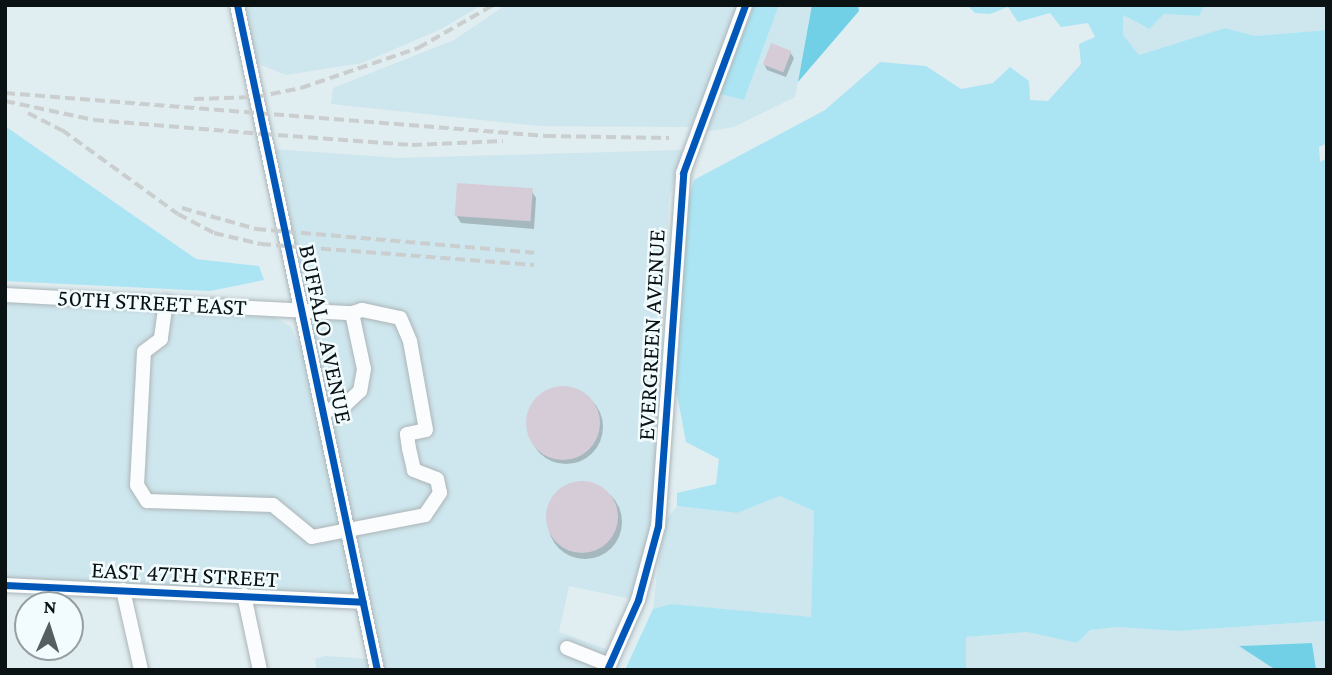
<!DOCTYPE html>
<html>
<head>
<meta charset="utf-8">
<style>
	body { margin:0 }
	#map { position:relative; width:1332px; height:675px; overflow:hidden; background:#e0edf1; font-family:"Crimson Pro",serif }
	div>[style] { position:absolute }
	[style*='--x'] { left:calc(var(--x)*1px); top:calc(var(--y)*1px); width:calc(var(--w)*1px); rotate:calc(var(--a)*1deg) }
	.built>* { inset:0; background:#cee6ed }
	.green>* { inset:0; background:#abe5f4 }
	.water>* { inset:0; background:#71d0e6 }
	.shadow>* { inset:0; background:#0003 }
	.round { border-radius:50% }
	.building>* { inset:0; background:#d5ccd8; transform-origin:0 0 }
	.roads { filter:drop-shadow(0 0 2px #abb5b8) drop-shadow(0 0 2px #abb5b8) }
	.minor>* { height:14px; margin:-7px; padding:0 7px; transform-origin:7px; border-radius:7px; background:#fafcfd }
	.rail>* { height:3.5px; margin-top:-1.75px; transform-origin:0; background:repeating-linear-gradient(90deg,#cbcecf 0 10px,transparent 0 15px) }
	.cycleway>* { height:7px; margin:-3.5px; padding:0 3.5px; transform-origin:3.5px; border-radius:3.5px; background:#0057b8 }
	span { translate:-50% -50%; white-space:nowrap; text-align:center; line-height:1.15; -webkit-text-stroke:5px #f2fcfe; paint-order:stroke }
	.street-label { font-size:24px; color:#0a1214 }
	.frame { position:absolute; inset:0; border:7px solid #0a1214; pointer-events:none }
	.north { position:absolute; left:14px; top:591px; width:70px; height:70px; box-sizing:border-box; background:#f2fcfe; border:2px solid #959ea0; border-radius:50%; rotate:3deg; font-size:19px; font-weight:700; line-height:28px; text-align:center; color:#0a1214 }
	.north::after { content:''; display:block; margin:auto; width:24px; height:32px; background:#555f61; clip-path:polygon(50% 0,100% 100%,50% 72%,0 100%) }
</style>
</head>
<body>
<div id="map">
	<div class="built">
		<div style="clip-path:polygon(243px 5px,482px 5px,439px 30px,362px 63px,286px 75px,254px 62px)"></div>
		<div style="clip-path:polygon(506px 5px,738px 5px,691px 127px,539px 126px,331px 104px,333px 88px,454px 40px)"></div>
		<div style="clip-path:polygon(779px 5px,812px 5px,795px 97px,734px 127px,703px 132px,720px 94px,744px 100px)"></div>
		<div style="clip-path:polygon(1205px 5px,1327px 5px,1327px 30px,1255px 36px,1225px 28px,1139px 55px,1123px 35px,1123px 15px,1148px 29px,1164px 14px,1199px 16px)"></div>
		<div style="clip-path:polygon(272px 149px,399px 158px,683px 150px,669px 198px,657px 476px,647px 545px,631px 599px,569px 586px,559px 632px,609px 650px,599px 670px,385px 670px)"></div>
		<div style="clip-path:polygon(5px 300px,144px 306px,151px 313px,274px 317px,290px 326px,306px 359px,354px 596px,5px 581px)"></div>
		<div style="clip-path:polygon(780px 496px,814px 511px,811px 618px,671px 604px,653px 609px,663px 523px,677px 506px,737px 513px)"></div>
		<div style="clip-path:polygon(1326px 621px,1327px 670px,1316px 670px,1312px 643px,1240px 646px,1276px 670px,966px 670px,966px 637px,1027px 632px,1077px 643px,1090px 630px,1116px 627px,1177px 631px)"></div>
		<div style="clip-path:polygon(325px 656px,368px 659px,371px 670px,317px 670px,315px 659px)"></div>
	</div>
	<div class="green">
		<div style="clip-path:polygon(754px 5px,779px 5px,744px 100px,720px 94px)"></div>
		<div style="clip-path:polygon(967px 5px,1205px 5px,1199px 16px,1164px 14px,1149px 29px,1123px 15px,1123px 35px,1139px 55px,1225px 28px,1255px 36px,1327px 30px,1327px 143px,1319px 147px,1320px 162px,1327px 158px,1327px 626px,1325px 621px,1177px 631px,1116px 627px,1090px 630px,1077px 643px,1027px 632px,966px 637px,966px 670px,625px 670px,653px 609px,671px 604px,811px 617px,814px 511px,780px 496px,737px 513px,677px 506px,677px 493px,716px 484px,719px 459px,686px 442px,676px 389px,685px 214px,694px 180px,825px 110px,880px 62px,926px 66px,961px 89px,993px 83px,1010px 67px,1029px 81px,1030px 100px,1048px 101px,1081px 64px,1079px 44px,1095px 37px,1088px 23px,1061px 27px,1050px 13px,1018px 22px,1008px 7px,990px 14px,975px 13px)"></div>
		<div style="clip-path:polygon(5px 126px,196px 259px,259px 266px,264px 280px,210px 291px,5px 281px)"></div>
	</div>
	<div class="water">
		<div style="clip-path:polygon(812px 5px,858px 5px,859px 11px,798px 82px)"></div>
		<div style="clip-path:polygon(1312px 643px,1316px 670px,1276px 670px,1239px 646px)"></div>
	</div>
	<div class="shadow">
		<div style="clip-path:polygon(790px 52px,794px 58px,786px 77px,767px 70px,764px 64px)"></div>
		<div style="clip-path:polygon(531px 190px,536px 198px,534px 229px,461px 223px,456px 215px)"></div>
		<div class="round" style="left:529px;top:390px;width:74px;height:74px"></div>
		<div class="round" style="left:548px;top:485px;width:74px;height:74px"></div>
	</div>
	<div class="building">
		<div style="left:771px;top:43px;width:22px;height:23px;rotate:21deg"></div>
		<div style="left:457px;top:183px;width:76px;height:33px;rotate:4deg"></div>
		<div class="round" style="left:526px;top:386px;width:74px;height:74px"></div>
		<div class="round" style="left:546px;top:481px;width:72px;height:72px"></div>
	</div>
	<div class="roads">
		<div class="minor">
			<div style="--x:237;--y:5;--w:680;--a:78.11"></div>
			<div style="--x:5;--y:295;--w:347;--a:3"></div>
			<div style="--x:352;--y:313;--w:57;--a:77.9"></div>
			<div style="--x:364;--y:369;--w:22;--a:100"></div>
			<div style="--x:360;--y:391;--w:19;--a:137"></div>
			<div style="--x:346;--y:404;--w:24;--a:161"></div>
			<div style="--x:166;--y:302;--w:37;--a:98"></div>
			<div style="--x:161;--y:339;--w:21;--a:143"></div>
			<div style="--x:144;--y:352;--w:133;--a:93"></div>
			<div style="--x:137;--y:485;--w:19;--a:58"></div>
			<div style="--x:147;--y:501;--w:126;--a:1.8"></div>
			<div style="--x:273;--y:505;--w:50;--a:39.4"></div>
			<div style="--x:312;--y:537;--w:115;--a:-11"></div>
			<div style="--x:425;--y:515;--w:27;--a:-56"></div>
			<div style="--x:440;--y:493;--w:14;--a:-102"></div>
			<div style="--x:437;--y:479;--w:25;--a:-159"></div>
			<div style="--x:414;--y:470;--w:22;--a:-103"></div>
			<div style="--x:409;--y:449;--w:15;--a:-98"></div>
			<div style="--x:407;--y:434;--w:19;--a:-12"></div>
			<div style="--x:426;--y:430;--w:90;--a:-100.2"></div>
			<div style="--x:410;--y:341;--w:25;--a:-113"></div>
			<div style="--x:400;--y:318;--w:39;--a:-168"></div>
			<div style="--x:362;--y:310;--w:10;--a:163"></div>
			<div style="--x:5;--y:585;--w:358;--a:2.7"></div>
			<div style="--x:123;--y:590;--w:82;--a:77.3"></div>
			<div style="--x:244;--y:595;--w:77;--a:78"></div>
			<div style="--x:567;--y:648;--w:45;--a:22"></div>
			<div style="--x:607;--y:670;--w:77;--a:-66.1"></div>
			<div style="--x:638;--y:600;--w:77;--a:-74.9"></div>
			<div style="--x:658;--y:526;--w:354;--a:-85.9"></div>
			<div style="--x:683;--y:173;--w:179;--a:-69.7"></div>
		</div>
	</div>
	<div class="rail">
		<div style="--x:5;--y:93;--w:543;--a:4.54"></div>
		<div style="--x:546;--y:136;--w:123;--a:0.9"></div>
		<div style="--x:194;--y:99;--w:62;--a:-1.8"></div>
		<div style="--x:256;--y:97;--w:46;--a:-11.3"></div>
		<div style="--x:301;--y:88;--w:124;--a:-18.9"></div>
		<div style="--x:418;--y:48;--w:86;--a:-29.8"></div>
		<div style="--x:5;--y:101;--w:91;--a:12.1"></div>
		<div style="--x:94;--y:120;--w:170;--a:4.7"></div>
		<div style="--x:263;--y:134;--w:149;--a:4.2"></div>
		<div style="--x:412;--y:145;--w:91;--a:-2.5"></div>
		<div style="--x:28;--y:113;--w:38;--a:27"></div>
		<div style="--x:62;--y:130;--w:143;--a:35.9"></div>
		<div style="--x:178;--y:214;--w:41;--a:27.8"></div>
		<div style="--x:214;--y:233;--w:48;--a:13.2"></div>
		<div style="--x:261;--y:244;--w:274;--a:4.4"></div>
		<div style="--x:182;--y:208;--w:77;--a:15.8"></div>
		<div style="--x:256;--y:229;--w:279;--a:4.9"></div>
	</div>
	<div class="cycleway">
		<div style="--x:237;--y:5;--w:680;--a:78.11"></div>
		<div style="--x:5;--y:585;--w:358;--a:2.7"></div>
		<div style="--x:607;--y:670;--w:77;--a:-66.1"></div>
		<div style="--x:638;--y:600;--w:77;--a:-74.9"></div>
		<div style="--x:658;--y:526;--w:354;--a:-85.9"></div>
		<div style="--x:683;--y:173;--w:179;--a:-69.7"></div>
	</div>
	<div class="street-label">
		<span style="left:152px;top:302px;rotate:3deg">50TH STREET EAST</span>
		<span style="left:326px;top:334px;rotate:78deg">BUFFALO AVENUE</span>
		<span style="left:651px;top:335px;rotate:-87deg">EVERGREEN AVENUE</span>
		<span style="left:185px;top:574px;rotate:3deg">EAST 47TH STREET</span>
	</div>
	<div class="frame"></div>
	<div class="north">N</div>
</div>
</body>
</html>
